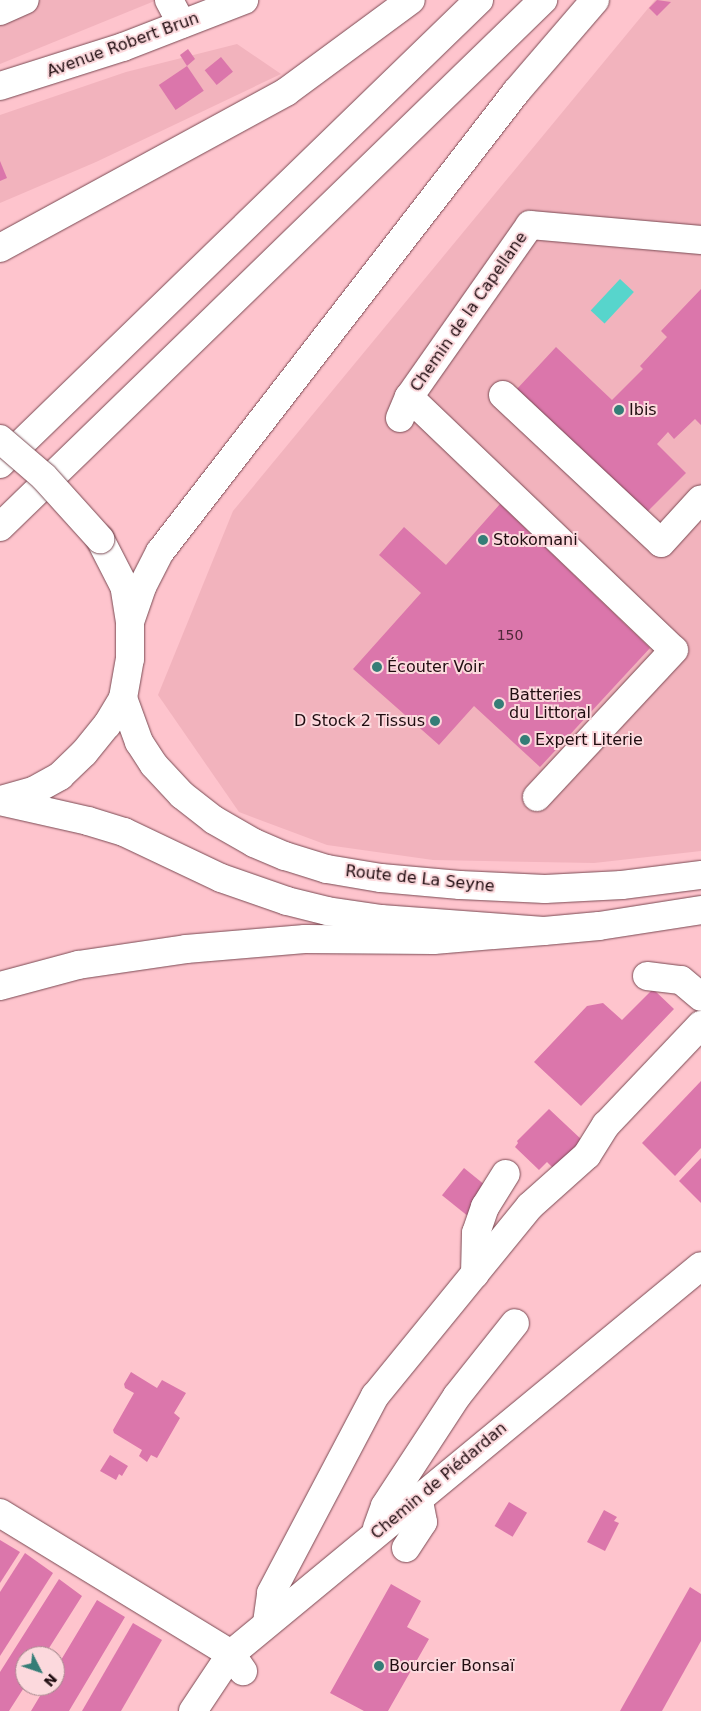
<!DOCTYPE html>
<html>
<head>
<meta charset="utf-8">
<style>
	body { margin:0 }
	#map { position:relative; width:701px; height:1711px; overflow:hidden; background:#fec4cd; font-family:"DejaVu Sans",sans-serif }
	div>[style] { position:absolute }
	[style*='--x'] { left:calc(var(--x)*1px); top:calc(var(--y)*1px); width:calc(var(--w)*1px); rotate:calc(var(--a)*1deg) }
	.built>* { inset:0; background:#f2b3bd }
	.water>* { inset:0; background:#57d5cc; transform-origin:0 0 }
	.building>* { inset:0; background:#db76ab; transform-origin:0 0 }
	.roads { filter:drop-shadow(0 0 1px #7a4a53) drop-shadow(0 0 1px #7a4a53) }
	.minor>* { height:28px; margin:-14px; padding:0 14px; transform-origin:14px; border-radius:14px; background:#fff }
	.major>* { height:28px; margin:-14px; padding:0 14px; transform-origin:14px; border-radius:14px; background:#fff }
	.highway>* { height:28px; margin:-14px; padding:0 14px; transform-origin:14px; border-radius:14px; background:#fff }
	.bridges { filter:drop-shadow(0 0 1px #7a4a53) drop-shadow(0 0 1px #7a4a53) }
	.major-bridge>* { height:28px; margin:-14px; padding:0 14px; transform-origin:14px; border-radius:14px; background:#fff }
	.dots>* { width:14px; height:14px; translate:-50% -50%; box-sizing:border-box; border:2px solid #fcd9dd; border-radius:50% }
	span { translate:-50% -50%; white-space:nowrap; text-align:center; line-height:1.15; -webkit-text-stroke:4px #fcd9dd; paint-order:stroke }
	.number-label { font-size:14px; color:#4f2738 }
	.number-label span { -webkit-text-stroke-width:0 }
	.street-label { font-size:16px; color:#200d11 }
	.poi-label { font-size:16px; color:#200d11 }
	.left { translate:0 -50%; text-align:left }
	.right { translate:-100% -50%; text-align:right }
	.north { position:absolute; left:15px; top:1646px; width:50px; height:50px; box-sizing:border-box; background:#fcd9dd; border:1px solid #a4878b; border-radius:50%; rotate:131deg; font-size:14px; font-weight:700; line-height:20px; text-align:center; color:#200d11 }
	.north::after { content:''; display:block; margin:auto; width:18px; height:22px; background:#357d77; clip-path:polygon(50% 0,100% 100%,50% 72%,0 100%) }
</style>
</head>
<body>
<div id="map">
	<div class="built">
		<div style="clip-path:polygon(0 0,157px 0,0 64px)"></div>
		<div style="clip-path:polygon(655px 0,701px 0,701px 851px,594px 863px,433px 860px,327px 845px,239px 812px,158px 695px,233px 511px)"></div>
		<div style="clip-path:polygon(237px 44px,281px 74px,96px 162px,0 203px,0 115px,126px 72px)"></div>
	</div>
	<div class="water">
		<div style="left:620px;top:279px;width:19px;height:43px;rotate:43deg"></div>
	</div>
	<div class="building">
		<div style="clip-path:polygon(657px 0,671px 2px,657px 16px,649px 8px)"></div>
		<div style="clip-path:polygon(188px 49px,195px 59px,187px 66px,180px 55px)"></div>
		<div style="left:221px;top:57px;width:19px;height:21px;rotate:51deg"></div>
		<div style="left:187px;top:66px;width:30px;height:34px;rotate:56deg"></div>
		<div style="clip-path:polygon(0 161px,7px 178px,0 181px)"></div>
		<div style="clip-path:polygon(701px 289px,701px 425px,695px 419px,674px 439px,668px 432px,657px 444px,686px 473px,646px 513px,516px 390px,556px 347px,612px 400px,643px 369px,640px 366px,667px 337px,661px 331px)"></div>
		<div style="clip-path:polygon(500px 504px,650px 648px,540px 767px,474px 706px,439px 745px,353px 669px,421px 593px,379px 555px,404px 527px,446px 565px)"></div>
		<div style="clip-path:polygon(653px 989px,674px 1009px,581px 1106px,534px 1062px,587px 1006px,603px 1003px,622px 1020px)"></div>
		<div style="clip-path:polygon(701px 1081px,701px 1148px,675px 1176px,642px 1143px)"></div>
		<div style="clip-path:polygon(549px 1109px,582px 1140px,554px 1169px,547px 1162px,539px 1170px,515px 1147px,518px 1143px,517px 1141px)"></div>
		<div style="clip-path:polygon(701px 1158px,701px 1203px,679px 1181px)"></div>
		<div style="left:464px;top:1168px;width:36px;height:35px;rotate:39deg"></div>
		<div style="clip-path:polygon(131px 1372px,157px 1388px,162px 1380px,186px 1393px,174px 1413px,180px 1418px,157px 1458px,151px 1455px,147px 1462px,139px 1456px,142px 1450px,114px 1433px,113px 1430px,134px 1393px,125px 1388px,124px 1384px)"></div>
		<div style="clip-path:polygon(110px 1455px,128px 1466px,122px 1476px,119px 1474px,116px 1480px,100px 1471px)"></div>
		<div style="left:509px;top:1502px;width:21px;height:28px;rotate:31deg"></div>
		<div style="clip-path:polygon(604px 1510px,617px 1517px,614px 1521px,619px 1523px,605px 1551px,587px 1542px)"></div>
		<div style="clip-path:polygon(0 1540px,20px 1552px,0 1583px)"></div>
		<div style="clip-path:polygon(25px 1553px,53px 1573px,0 1656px,0 1592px)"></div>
		<div style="clip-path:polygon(59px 1579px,82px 1596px,44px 1656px,25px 1656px,25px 1686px,9px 1711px,0 1711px,0 1672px)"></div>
		<div style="clip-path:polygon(391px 1584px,421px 1601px,407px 1627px,429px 1639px,388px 1711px,364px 1711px,330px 1693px)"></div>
		<div style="clip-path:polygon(690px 1587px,701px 1594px,701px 1641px,662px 1711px,620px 1711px)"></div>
		<div style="clip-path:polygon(97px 1600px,125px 1617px,69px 1711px,31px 1711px,46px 1686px,55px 1686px,55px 1670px)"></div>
		<div style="clip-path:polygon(133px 1623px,162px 1640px,121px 1711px,82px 1711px)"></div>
	</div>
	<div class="roads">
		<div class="minor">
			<div style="--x:169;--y:0;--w:27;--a:62"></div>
			<div style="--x:0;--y:11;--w:27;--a:-24"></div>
			<div style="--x:0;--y:86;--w:129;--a:-17.6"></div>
			<div style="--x:123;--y:47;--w:130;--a:-21.2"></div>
			<div style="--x:503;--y:395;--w:216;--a:43.1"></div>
			<div style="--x:661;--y:543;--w:59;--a:-47.7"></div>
			<div style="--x:409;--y:397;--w:366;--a:43.7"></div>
			<div style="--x:674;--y:650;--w:201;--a:133"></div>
			<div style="--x:400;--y:418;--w:23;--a:-67"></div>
			<div style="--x:409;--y:397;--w:210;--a:-54.9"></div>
			<div style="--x:530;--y:225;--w:172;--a:5"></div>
			<div style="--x:647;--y:976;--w:34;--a:7"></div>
			<div style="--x:681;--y:980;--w:26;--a:40"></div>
			<div style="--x:475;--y:1274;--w:41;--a:-88.6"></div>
			<div style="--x:476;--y:1233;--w:28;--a:-71"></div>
			<div style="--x:485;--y:1207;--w:39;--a:-58"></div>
			<div style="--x:0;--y:1513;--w:271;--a:31.4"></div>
			<div style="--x:231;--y:1654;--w:21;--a:55"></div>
			<div style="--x:377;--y:1528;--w:23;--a:-70"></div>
			<div style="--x:385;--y:1506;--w:131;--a:-56.8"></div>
			<div style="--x:457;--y:1396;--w:93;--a:-51.5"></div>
			<div style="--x:406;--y:1548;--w:31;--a:-57"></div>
			<div style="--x:423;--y:1522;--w:25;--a:-101"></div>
			<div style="--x:267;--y:1623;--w:30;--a:-82"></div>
			<div style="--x:271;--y:1593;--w:223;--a:-62.2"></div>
			<div style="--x:375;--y:1396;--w:245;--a:-50.8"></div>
			<div style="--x:530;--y:1206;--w:76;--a:-41.8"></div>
			<div style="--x:587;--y:1155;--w:36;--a:-58"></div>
			<div style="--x:606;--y:1125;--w:138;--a:-46.5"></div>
			<div style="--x:193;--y:1711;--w:69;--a:-56.3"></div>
			<div style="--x:231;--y:1654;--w:609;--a:-39.54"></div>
		</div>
		<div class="major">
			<div style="--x:123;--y:698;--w:47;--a:70"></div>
			<div style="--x:139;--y:742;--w:27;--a:57"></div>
			<div style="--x:154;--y:765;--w:41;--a:47"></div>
			<div style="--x:182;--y:795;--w:41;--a:38"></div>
			<div style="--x:214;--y:820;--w:46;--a:29.9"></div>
			<div style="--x:254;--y:843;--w:34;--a:23"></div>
			<div style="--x:285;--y:856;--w:44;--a:17.2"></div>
			<div style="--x:327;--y:869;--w:55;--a:9.5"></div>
			<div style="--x:381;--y:878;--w:79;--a:5.1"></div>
			<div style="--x:460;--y:885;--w:85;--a:2.7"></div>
			<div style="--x:545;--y:889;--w:77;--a:-3"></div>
			<div style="--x:622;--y:885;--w:80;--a:-7.2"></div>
			<div style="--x:1;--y:800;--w:35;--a:-16"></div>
			<div style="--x:35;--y:790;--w:29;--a:-29"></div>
			<div style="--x:60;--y:776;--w:33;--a:-44"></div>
			<div style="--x:84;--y:753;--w:36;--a:-51"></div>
			<div style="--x:107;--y:725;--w:31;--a:-59"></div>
			<div style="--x:123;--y:698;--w:40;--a:-80"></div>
			<div style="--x:130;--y:659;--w:37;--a:-90"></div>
			<div style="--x:130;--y:622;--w:36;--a:-99"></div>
			<div style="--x:124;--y:586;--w:53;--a:-117.1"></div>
			<div style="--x:0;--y:801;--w:90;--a:12.8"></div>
			<div style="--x:88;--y:821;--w:38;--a:17"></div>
			<div style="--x:124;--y:832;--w:107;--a:25.4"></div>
			<div style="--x:221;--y:878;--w:70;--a:19.2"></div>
			<div style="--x:287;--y:901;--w:41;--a:14"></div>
			<div style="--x:327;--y:911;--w:55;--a:8.4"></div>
			<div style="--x:381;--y:919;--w:163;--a:4.2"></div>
			<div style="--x:544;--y:931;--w:55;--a:-5.2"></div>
			<div style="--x:599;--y:926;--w:103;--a:-8.9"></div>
		</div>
		<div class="highway">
			<div style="--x:0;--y:248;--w:326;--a:-28.6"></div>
			<div style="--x:286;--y:92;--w:155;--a:-36.4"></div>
			<div style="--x:0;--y:464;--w:667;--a:-44.09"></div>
			<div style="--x:0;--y:527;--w:757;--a:-44.14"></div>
			<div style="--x:130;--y:622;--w:39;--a:-71"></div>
			<div style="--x:143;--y:585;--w:37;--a:-63"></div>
			<div style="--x:160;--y:552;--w:582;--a:-52.26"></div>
			<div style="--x:516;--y:92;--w:121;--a:-49.3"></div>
			<div style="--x:0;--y:986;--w:81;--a:-15.1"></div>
			<div style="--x:78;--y:965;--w:109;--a:-8.4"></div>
			<div style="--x:186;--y:949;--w:119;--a:-4.8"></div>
			<div style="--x:305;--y:939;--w:129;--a:0.4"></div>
			<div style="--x:434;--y:940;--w:110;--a:-4.7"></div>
		</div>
	</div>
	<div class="bridges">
		<div class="major-bridge">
			<div style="--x:0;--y:439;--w:58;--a:40.8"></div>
			<div style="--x:44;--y:477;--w:84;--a:47.9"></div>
		</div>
	</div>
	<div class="dots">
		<div style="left:619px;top:410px;background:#357d77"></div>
		<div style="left:483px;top:540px;background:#357d77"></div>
		<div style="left:377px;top:667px;background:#357d77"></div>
		<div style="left:499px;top:704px;background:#357d77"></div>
		<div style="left:435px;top:721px;background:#357d77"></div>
		<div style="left:525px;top:740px;background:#357d77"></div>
		<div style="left:379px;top:1666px;background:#357d77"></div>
	</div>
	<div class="number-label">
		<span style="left:510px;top:635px">150</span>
	</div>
	<div class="street-label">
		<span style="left:123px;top:45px;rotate:-20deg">Avenue Robert Brun</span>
		<span style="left:469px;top:312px;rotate:-55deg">Chemin de la Capellane</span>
		<span style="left:420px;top:879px;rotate:6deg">Route de La Seyne</span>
		<span style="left:439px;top:1481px;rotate:-40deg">Chemin de Piédardan</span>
	</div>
	<div class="poi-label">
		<span class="left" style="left:629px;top:410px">Ibis</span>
		<span class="left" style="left:493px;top:540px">Stokomani</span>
		<span class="left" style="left:387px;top:667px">Écouter Voir</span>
		<span class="left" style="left:509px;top:704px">Batteries<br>du Littoral</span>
		<span class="right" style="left:425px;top:721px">D Stock 2 Tissus</span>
		<span class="left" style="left:535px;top:740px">Expert Literie</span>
		<span class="left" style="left:389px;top:1666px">Bourcier Bonsaï</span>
	</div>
	<div class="north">N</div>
</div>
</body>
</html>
